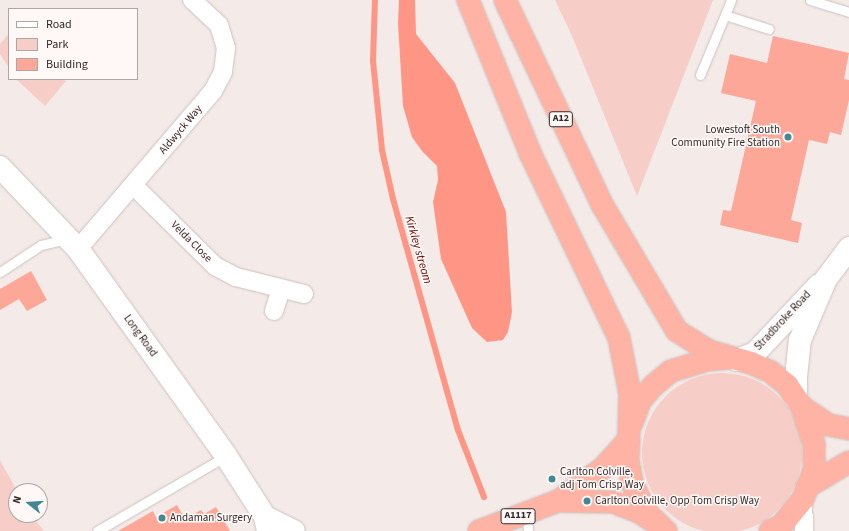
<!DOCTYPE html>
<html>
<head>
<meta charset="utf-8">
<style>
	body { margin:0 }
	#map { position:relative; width:849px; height:531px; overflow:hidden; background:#f4eae8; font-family:"Source Sans 3",sans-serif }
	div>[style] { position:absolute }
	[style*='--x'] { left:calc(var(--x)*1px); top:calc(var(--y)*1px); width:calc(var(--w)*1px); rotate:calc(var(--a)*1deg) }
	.green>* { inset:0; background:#f7cec7 }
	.round { border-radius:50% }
	.forest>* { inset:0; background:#ff9685 }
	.stream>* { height:6px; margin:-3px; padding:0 3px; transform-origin:3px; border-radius:3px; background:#ff9685 }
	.building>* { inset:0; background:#fca798 }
	.roads { filter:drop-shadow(0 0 1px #ccc2c0) drop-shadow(0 0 1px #ccc2c0) }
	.lane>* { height:9px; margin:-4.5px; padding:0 4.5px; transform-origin:4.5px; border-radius:4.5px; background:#fff }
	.street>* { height:18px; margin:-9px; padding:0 9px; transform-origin:9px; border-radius:9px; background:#fff }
	.secondary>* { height:22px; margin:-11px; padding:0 11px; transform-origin:11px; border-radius:11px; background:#fff }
	.highway>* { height:22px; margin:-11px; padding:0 11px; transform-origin:11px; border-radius:11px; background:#feb3a5 }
	.dots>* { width:11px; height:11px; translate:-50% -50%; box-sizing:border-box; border:2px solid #fff8f7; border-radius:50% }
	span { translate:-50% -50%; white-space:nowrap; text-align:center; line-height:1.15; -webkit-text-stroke:3px #fff8f7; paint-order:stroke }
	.shield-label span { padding:1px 3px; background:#fff8f7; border:1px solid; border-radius:3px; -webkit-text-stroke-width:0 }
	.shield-label { font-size:10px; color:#2f2b2a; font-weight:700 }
	.street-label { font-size:11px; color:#2f2b2a }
	.poi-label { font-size:11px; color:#2f2b2a }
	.right { translate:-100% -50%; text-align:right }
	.left { translate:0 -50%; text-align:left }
	.water-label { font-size:12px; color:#6a0b04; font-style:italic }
	.legend { position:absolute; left:8px; top:8px; width:130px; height:72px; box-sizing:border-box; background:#fff8f7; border:1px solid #aca6a5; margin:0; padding:5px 7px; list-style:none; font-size:12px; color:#2f2b2a }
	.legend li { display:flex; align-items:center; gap:8px; height:20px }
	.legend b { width:20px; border:1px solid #aca6a5 }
	.north { position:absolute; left:8px; top:483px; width:40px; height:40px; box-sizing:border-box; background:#fff8f7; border:1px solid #aca6a5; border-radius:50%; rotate:287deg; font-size:11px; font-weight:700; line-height:16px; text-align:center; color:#2f2b2a }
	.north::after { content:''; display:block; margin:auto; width:14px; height:18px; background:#428894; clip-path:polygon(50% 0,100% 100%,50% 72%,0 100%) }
</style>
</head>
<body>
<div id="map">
	<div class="green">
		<div style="clip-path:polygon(555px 0,713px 0,637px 196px,572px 36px)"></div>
		<div style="clip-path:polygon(9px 33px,9px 68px,0 54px,0 44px)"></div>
		<div style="clip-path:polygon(16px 79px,63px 79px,66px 81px,45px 106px)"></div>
		<div class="round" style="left:642px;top:373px;width:160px;height:160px"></div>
		<div style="clip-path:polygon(0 460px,17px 491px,16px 515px,31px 515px,44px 531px,0 531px)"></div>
	</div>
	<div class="forest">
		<div style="clip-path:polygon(399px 0,415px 0,416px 34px,455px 83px,506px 212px,512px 312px,508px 332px,503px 340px,487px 342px,472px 328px,441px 259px,433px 202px,438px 180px,437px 166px,422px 151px,412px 137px,403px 106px,398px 23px)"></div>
	</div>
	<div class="stream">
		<div style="--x:375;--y:0;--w:61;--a:91.9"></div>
		<div style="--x:373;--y:61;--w:89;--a:84.2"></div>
		<div style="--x:382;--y:150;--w:50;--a:77.3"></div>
		<div style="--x:393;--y:199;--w:240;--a:74.3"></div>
		<div style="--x:458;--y:430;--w:72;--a:68.8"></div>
	</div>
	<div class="building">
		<div style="clip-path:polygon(773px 36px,849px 53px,844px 79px,849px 80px,849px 100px,841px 135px,830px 132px,827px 144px,809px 140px,791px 220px,802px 223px,798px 243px,720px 225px,723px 210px,731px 211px,756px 101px,721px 93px,730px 54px,767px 63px)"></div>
		<div style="clip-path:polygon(31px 271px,47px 300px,27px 311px,19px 299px,0 310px,0 289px)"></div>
		<div style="clip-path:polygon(177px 505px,185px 519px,201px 510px,204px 514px,216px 507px,230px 531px,118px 531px,153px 511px,156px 517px)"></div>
	</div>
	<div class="roads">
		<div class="lane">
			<div style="--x:810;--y:0;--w:41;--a:17.1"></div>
			<div style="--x:725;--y:15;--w:46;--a:17.7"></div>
			<div style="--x:700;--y:75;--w:81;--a:-67.5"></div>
			<div style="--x:0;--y:272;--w:49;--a:-33.4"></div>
			<div style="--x:41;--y:245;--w:26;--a:-13"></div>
			<div style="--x:527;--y:513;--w:18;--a:87"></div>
			<div style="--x:97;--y:531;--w:149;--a:-30.2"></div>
		</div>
		<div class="street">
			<div style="--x:134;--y:186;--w:114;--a:44.6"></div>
			<div style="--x:215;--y:266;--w:24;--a:28"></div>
			<div style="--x:236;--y:277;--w:70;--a:14"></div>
			<div style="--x:78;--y:249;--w:208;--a:-49.5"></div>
			<div style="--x:213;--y:91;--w:21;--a:-62"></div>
			<div style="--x:223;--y:72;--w:24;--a:-83"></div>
			<div style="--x:226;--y:48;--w:24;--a:-107"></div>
			<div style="--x:219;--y:25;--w:37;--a:-137"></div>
			<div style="--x:274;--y:311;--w:23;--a:-72"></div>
			<div style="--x:803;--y:499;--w:32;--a:88"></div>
		</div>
		<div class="secondary">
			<div style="--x:0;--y:167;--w:113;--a:46.4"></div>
			<div style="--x:78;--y:249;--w:254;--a:54.4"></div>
			<div style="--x:226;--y:456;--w:72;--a:57.4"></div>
			<div style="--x:265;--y:517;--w:14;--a:78"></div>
			<div style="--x:737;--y:360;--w:19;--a:-21"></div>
			<div style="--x:755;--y:353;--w:93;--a:-46.7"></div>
			<div style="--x:796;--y:399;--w:22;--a:-90"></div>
			<div style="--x:796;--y:377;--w:37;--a:-84"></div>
			<div style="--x:800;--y:340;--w:66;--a:-66.9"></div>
			<div style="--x:826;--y:279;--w:39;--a:-53"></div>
			<div style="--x:265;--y:517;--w:32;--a:26"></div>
		</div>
		<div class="highway">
			<div style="--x:468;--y:0;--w:165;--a:67.9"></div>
			<div style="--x:530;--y:153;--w:205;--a:64.3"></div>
			<div style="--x:619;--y:338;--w:57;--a:78.9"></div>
			<div style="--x:630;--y:394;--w:66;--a:91.7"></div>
			<div style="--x:628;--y:460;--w:23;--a:80"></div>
			<div style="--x:632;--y:483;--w:32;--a:64"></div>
			<div style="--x:646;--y:512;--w:28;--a:44"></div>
			<div style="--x:505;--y:0;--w:228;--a:64.6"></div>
			<div style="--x:603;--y:206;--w:145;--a:59.4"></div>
			<div style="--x:677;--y:331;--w:38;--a:32"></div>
			<div style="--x:709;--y:351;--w:44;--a:15.9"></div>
			<div style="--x:751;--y:363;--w:22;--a:24"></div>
			<div style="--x:771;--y:372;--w:21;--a:39"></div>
			<div style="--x:787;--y:385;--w:27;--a:56"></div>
			<div style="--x:802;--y:407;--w:40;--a:72"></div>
			<div style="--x:814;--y:445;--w:25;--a:90"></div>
			<div style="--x:814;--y:470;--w:31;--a:111"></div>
			<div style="--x:803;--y:499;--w:35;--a:129"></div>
			<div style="--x:781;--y:526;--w:12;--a:156"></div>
			<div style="--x:802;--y:407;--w:32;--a:34"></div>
			<div style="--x:829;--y:425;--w:20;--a:11"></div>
			<div style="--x:632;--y:423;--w:23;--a:-70"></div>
			<div style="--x:640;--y:401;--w:20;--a:-49"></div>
			<div style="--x:653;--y:386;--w:23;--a:-40"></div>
			<div style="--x:671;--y:371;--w:37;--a:-17"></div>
			<div style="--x:706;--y:360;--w:22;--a:-5"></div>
			<div style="--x:807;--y:487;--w:49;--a:-30.8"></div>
			<div style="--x:558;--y:501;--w:55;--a:1"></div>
			<div style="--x:613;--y:502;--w:28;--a:21"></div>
			<div style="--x:639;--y:512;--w:17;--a:33"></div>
			<div style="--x:479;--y:531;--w:85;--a:-20.8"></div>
			<div style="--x:558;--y:501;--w:56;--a:-36.3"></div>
			<div style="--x:603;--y:468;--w:38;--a:-48"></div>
		</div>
	</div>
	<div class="dots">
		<div style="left:788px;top:137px;background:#428894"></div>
		<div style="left:552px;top:479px;background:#428894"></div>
		<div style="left:587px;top:501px;background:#428894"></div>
		<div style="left:162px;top:518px;background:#428894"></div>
	</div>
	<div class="shield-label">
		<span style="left:561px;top:119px">A12</span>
		<span style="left:518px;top:516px">A1117</span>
	</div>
	<div class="street-label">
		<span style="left:181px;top:130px;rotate:-50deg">Aldwyck Way</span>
		<span style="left:191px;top:242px;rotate:45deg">Velda Close</span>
		<span style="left:783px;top:321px;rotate:-47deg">Stradbroke Road</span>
		<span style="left:140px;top:336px;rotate:54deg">Long Road</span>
	</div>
	<div class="poi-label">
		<span class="right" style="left:780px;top:137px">Lowestoft South<br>Community Fire Station</span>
		<span class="left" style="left:560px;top:479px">Carlton Colville,<br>adj Tom Crisp Way</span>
		<span class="left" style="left:595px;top:501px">Carlton Colville, Opp Tom Crisp Way</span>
		<span class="left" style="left:170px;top:518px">Andaman Surgery</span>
	</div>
	<div class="water-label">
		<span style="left:418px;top:250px;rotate:74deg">Kirkley stream</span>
	</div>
	<ul class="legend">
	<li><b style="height:5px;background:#fff"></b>Road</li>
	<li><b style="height:11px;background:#f7cec7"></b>Park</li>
	<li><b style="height:11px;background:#fca798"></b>Building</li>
	</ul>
	<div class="north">N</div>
</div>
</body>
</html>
